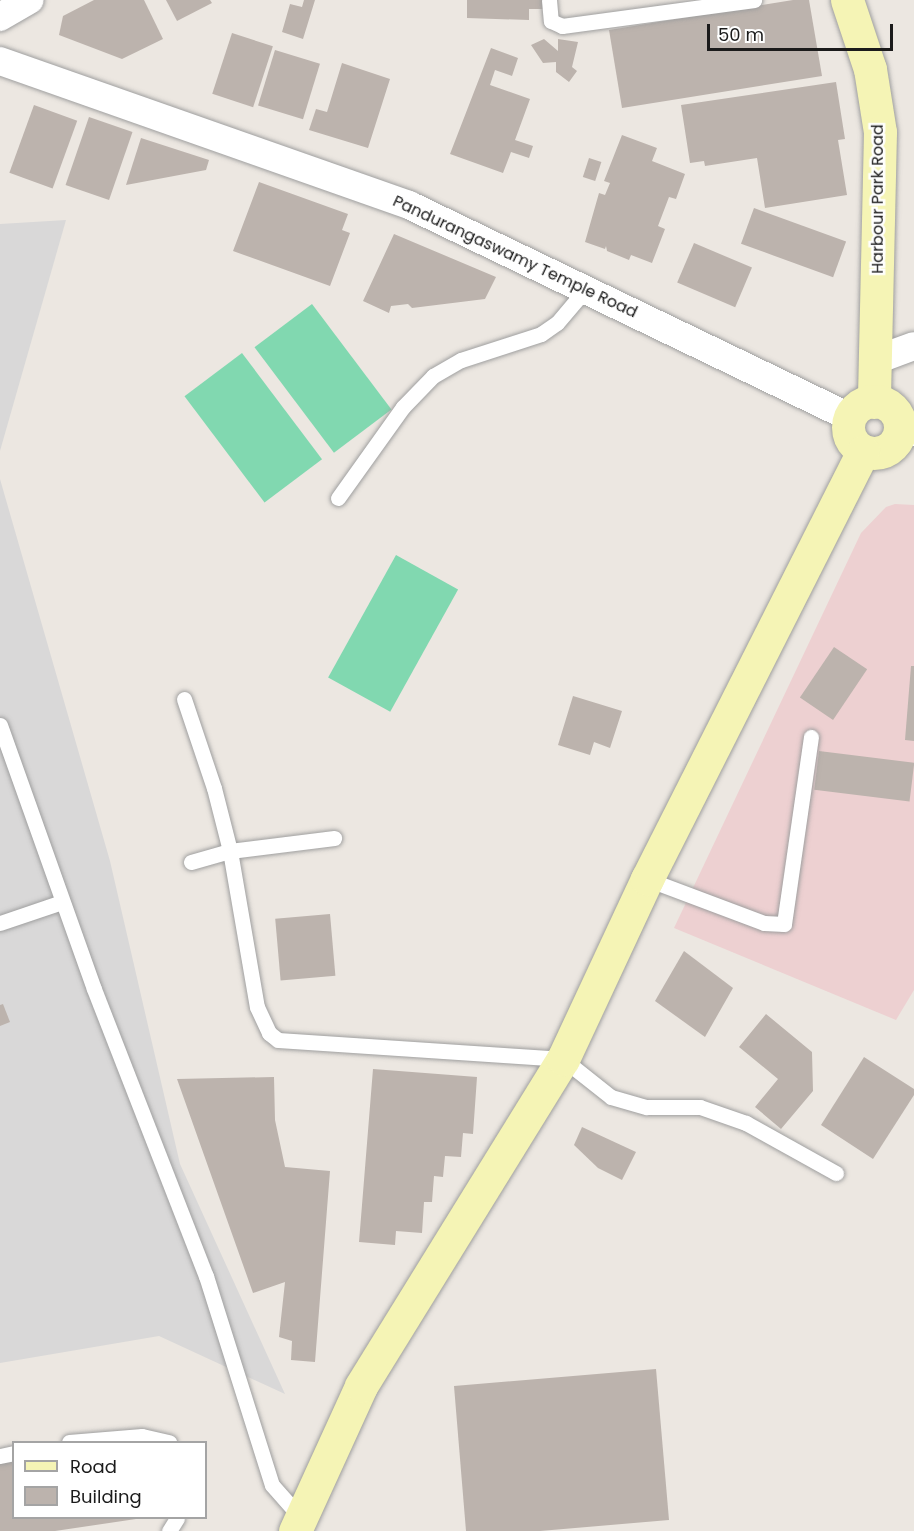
<!DOCTYPE html>
<html>
<head>
<meta charset="utf-8">
<style>
	body { margin:0 }
	#map { position:relative; width:914px; height:1531px; overflow:hidden; background:#ece7e1; font-family:Poppins,sans-serif }
	div>[style] { position:absolute }
	[style*='--x'] { left:calc(var(--x)*1px); top:calc(var(--y)*1px); width:calc(var(--w)*1px); rotate:calc(var(--a)*1deg) }
	.residential>* { inset:0; background:#d9d8d8 }
	.commercial>* { inset:0; background:#edd0d1 }
	.pitch>* { inset:0; background:#81d8b0; transform-origin:0 0 }
	.building>* { inset:0; background:#bcb3ad; transform-origin:0 0 }
	.roads { filter:drop-shadow(0 0 2px #9f9f9f) drop-shadow(0 0 2px #9f9f9f) }
	.lane>* { height:15px; margin:-7.5px; padding:0 7.5px; transform-origin:7.5px; border-radius:7.5px; background:#fff }
	.street>* { height:28px; margin:-14px; padding:0 14px; transform-origin:14px; border-radius:14px; background:#fff }
	.secondary>* { height:33px; margin:-16.5px; padding:0 16.5px; transform-origin:16.5px; border-radius:16.5px; background:#f5f4b5 }
	.secondary>.ring { margin:-16.5px; padding:0; box-sizing:content-box; background:none; border:33px solid #f5f4b5; border-radius:50% }
	span { translate:-50% -50%; white-space:nowrap; text-align:center; line-height:1.15; -webkit-text-stroke:5px #fff; paint-order:stroke }
	.street-label { font-size:16px; color:#1b1b1b }
	.legend { position:absolute; left:12px; top:1441px; width:195px; height:78px; box-sizing:border-box; background:#fff; border:2px solid #a4a4a4; margin:0; padding:8px 10px; list-style:none; font-size:18px; color:#1b1b1b }
	.legend li { display:flex; align-items:center; gap:12px; height:30px }
	.legend b { width:30px; border:2px solid #a4a4a4 }
	.scale { position:absolute; left:707px; top:24px; width:186px; height:27px; box-sizing:border-box; border:3px solid #1b1b1b; border-top:0; padding-left:8px; font-size:18px; line-height:21px; white-space:nowrap; color:#1b1b1b; -webkit-text-stroke:4px #fff; paint-order:stroke }
</style>
</head>
<body>
<div id="map">
	<div class="residential">
		<div style="clip-path:polygon(66px 220px,0 451px,0 224px)"></div>
		<div style="clip-path:polygon(0 479px,110px 861px,180px 1164px,285px 1394px,159px 1336px,0 1363px)"></div>
	</div>
	<div class="commercial">
		<div style="clip-path:polygon(895px 504px,914px 505px,914px 990px,896px 1020px,674px 928px,861px 533px,886px 507px)"></div>
	</div>
	<div class="pitch">
		<div style="left:312px;top:304px;width:132px;height:72px;rotate:53deg"></div>
		<div style="left:242px;top:353px;width:133px;height:72px;rotate:53deg"></div>
		<div style="left:396px;top:555px;width:71px;height:140px;rotate:29deg"></div>
	</div>
	<div class="building">
		<div style="clip-path:polygon(94px 0,144px 0,163px 39px,122px 59px,59px 35px,63px 16px)"></div>
		<div style="clip-path:polygon(166px 0,210px 0,212px 3px,177px 21px)"></div>
		<div style="clip-path:polygon(304px 0,315px 0,303px 39px,282px 32px,290px 4px,302px 7px)"></div>
		<div style="clip-path:polygon(467px 0,543px 0,543px 9px,529px 9px,529px 20px,467px 18px)"></div>
		<div style="clip-path:polygon(793px 0,809px 0,822px 76px,622px 108px,609px 30px)"></div>
		<div style="left:232px;top:33px;width:43px;height:64px;rotate:18deg"></div>
		<div style="clip-path:polygon(544px 39px,558px 51px,558px 39px,578px 42px,572px 67px,577px 71px,569px 82px,556px 72px,556px 62px,543px 63px,531px 45px)"></div>
		<div style="clip-path:polygon(491px 48px,518px 58px,512px 76px,495px 70px,490px 85px,530px 99px,515px 140px,533px 146px,529px 158px,511px 152px,503px 173px,450px 154px)"></div>
		<div style="left:275px;top:50px;width:47px;height:58px;rotate:17deg"></div>
		<div style="clip-path:polygon(342px 63px,390px 79px,368px 148px,309px 130px,316px 109px,327px 112px)"></div>
		<div style="clip-path:polygon(836px 82px,845px 139px,838px 140px,847px 195px,765px 208px,757px 158px,705px 166px,704px 161px,690px 163px,681px 105px)"></div>
		<div style="left:34px;top:105px;width:46px;height:72px;rotate:20deg"></div>
		<div style="left:89px;top:117px;width:46px;height:72px;rotate:19deg"></div>
		<div style="clip-path:polygon(622px 135px,657px 148px,652px 161px,685px 174px,676px 199px,669px 197px,658px 226px,665px 229px,652px 263px,631px 255px,629px 260px,607px 251px,606px 246px,605px 249px,585px 242px,599px 193px,605px 195px,610px 183px,604px 181px)"></div>
		<div style="clip-path:polygon(141px 138px,209px 160px,206px 170px,126px 185px)"></div>
		<div style="left:589px;top:158px;width:13px;height:20px;rotate:18deg"></div>
		<div style="clip-path:polygon(259px 182px,348px 214px,342px 230px,350px 233px,330px 286px,233px 251px)"></div>
		<div style="left:754px;top:208px;width:98px;height:38px;rotate:20deg"></div>
		<div style="clip-path:polygon(394px 234px,496px 277px,485px 299px,412px 308px,408px 304px,391px 306px,389px 313px,363px 301px)"></div>
		<div style="left:694px;top:243px;width:63px;height:43px;rotate:23deg"></div>
		<div style="left:834px;top:647px;width:40px;height:61px;rotate:34deg"></div>
		<div style="clip-path:polygon(911px 666px,914px 666px,914px 741px,905px 740px)"></div>
		<div style="clip-path:polygon(573px 696px,622px 711px,610px 748px,594px 742px,590px 755px,558px 745px)"></div>
		<div style="left:819px;top:751px;width:96px;height:39px;rotate:7deg"></div>
		<div style="left:330px;top:914px;width:62px;height:55px;rotate:85deg"></div>
		<div style="clip-path:polygon(684px 951px,733px 988px,705px 1037px,655px 1001px)"></div>
		<div style="clip-path:polygon(3px 1004px,10px 1022px,0 1026px,0 1005px)"></div>
		<div style="clip-path:polygon(766px 1014px,812px 1052px,813px 1091px,781px 1129px,755px 1107px,778px 1079px,739px 1047px)"></div>
		<div style="clip-path:polygon(864px 1057px,914px 1089px,914px 1095px,873px 1159px,821px 1125px)"></div>
		<div style="clip-path:polygon(373px 1069px,477px 1077px,473px 1134px,463px 1133px,461px 1157px,445px 1156px,443px 1177px,434px 1176px,432px 1202px,424px 1202px,422px 1233px,396px 1231px,395px 1245px,359px 1242px)"></div>
		<div style="clip-path:polygon(274px 1077px,275px 1120px,285px 1167px,330px 1171px,315px 1362px,291px 1360px,292px 1341px,279px 1337px,285px 1282px,253px 1293px,177px 1079px)"></div>
		<div style="clip-path:polygon(582px 1127px,636px 1152px,622px 1180px,598px 1168px,574px 1145px)"></div>
		<div style="clip-path:polygon(656px 1369px,669px 1520px,540px 1531px,466px 1531px,454px 1386px)"></div>
		<div style="clip-path:polygon(14px 1458px,14px 1518px,136px 1519px,55px 1531px,0 1531px,0 1460px)"></div>
	</div>
	<div class="roads">
		<div class="lane">
			<div style="--x:549;--y:0;--w:21;--a:85"></div>
			<div style="--x:551;--y:21;--w:12;--a:24"></div>
			<div style="--x:562;--y:26;--w:194;--a:-7.7"></div>
			<div style="--x:338;--y:498;--w:112;--a:-54.5"></div>
			<div style="--x:403;--y:407;--w:43;--a:-45.9"></div>
			<div style="--x:433;--y:376;--w:32;--a:-30"></div>
			<div style="--x:461;--y:360;--w:84;--a:-18"></div>
			<div style="--x:541;--y:334;--w:19;--a:-35"></div>
			<div style="--x:557;--y:323;--w:43;--a:-49.7"></div>
			<div style="--x:184;--y:699;--w:94;--a:71.4"></div>
			<div style="--x:214;--y:788;--w:65;--a:75.7"></div>
			<div style="--x:230;--y:851;--w:158;--a:80.2"></div>
			<div style="--x:257;--y:1007;--w:29;--a:65"></div>
			<div style="--x:269;--y:1033;--w:11;--a:38"></div>
			<div style="--x:278;--y:1040;--w:286;--a:3.8"></div>
			<div style="--x:563;--y:1059;--w:61;--a:38.4"></div>
			<div style="--x:611;--y:1097;--w:37;--a:16"></div>
			<div style="--x:647;--y:1107;--w:53;--a:0"></div>
			<div style="--x:700;--y:1107;--w:49;--a:19.2"></div>
			<div style="--x:746;--y:1123;--w:103;--a:29.1"></div>
			<div style="--x:0;--y:725;--w:280;--a:70.4"></div>
			<div style="--x:94;--y:989;--w:308;--a:68.7"></div>
			<div style="--x:206;--y:1276;--w:219;--a:72.5"></div>
			<div style="--x:272;--y:1485;--w:45;--a:48.6"></div>
			<div style="--x:191;--y:862;--w:41;--a:-15.8"></div>
			<div style="--x:230;--y:851;--w:105;--a:-7.1"></div>
			<div style="--x:647;--y:879;--w:125;--a:20.6"></div>
			<div style="--x:764;--y:923;--w:20;--a:3"></div>
			<div style="--x:784;--y:924;--w:189;--a:-81.8"></div>
			<div style="--x:0;--y:923;--w:65;--a:-18.7"></div>
			<div style="--x:69;--y:1442;--w:73;--a:-4.7"></div>
			<div style="--x:142;--y:1436;--w:28;--a:13"></div>
			<div style="--x:0;--y:1456;--w:14;--a:-12"></div>
			<div style="--x:169;--y:1531;--w:15;--a:-58"></div>
		</div>
		<div class="street">
			<div style="--x:0;--y:17;--w:34;--a:-30"></div>
			<div style="--x:0;--y:61;--w:434;--a:19.4"></div>
			<div style="--x:409;--y:205;--w:489;--a:25.7"></div>
			<div style="--x:876;--y:360;--w:40;--a:-20.2"></div>
			<div style="--x:900;--y:431;--w:14;--a:4"></div>
		</div>
		<div class="secondary">
			<div style="--x:847;--y:0;--w:73;--a:71.6"></div>
			<div style="--x:870;--y:69;--w:64;--a:81"></div>
			<div style="--x:880;--y:132;--w:270;--a:91.3"></div>
			<div class="ring" style="left:848px;top:401px;width:19px;height:19px"></div>
			<div style="--x:295;--y:1531;--w:159;--a:-65.5"></div>
			<div style="--x:361;--y:1386;--w:384;--a:-58.3"></div>
			<div style="--x:563;--y:1059;--w:199;--a:-65"></div>
			<div style="--x:647;--y:879;--w:479;--a:-63.2"></div>
		</div>
	</div>
	<div class="street-label">
		<span style="left:878px;top:199px;rotate:-90deg">Harbour Park Road</span>
		<span style="left:515px;top:257px;rotate:25deg">Pandurangaswamy Temple Road</span>
	</div>
	<ul class="legend">
	<li><b style="height:8px;background:#f5f4b5"></b>Road</li>
	<li><b style="height:16px;background:#bcb3ad"></b>Building</li>
	</ul>
	<div class="scale">50 m</div>
</div>
</body>
</html>
